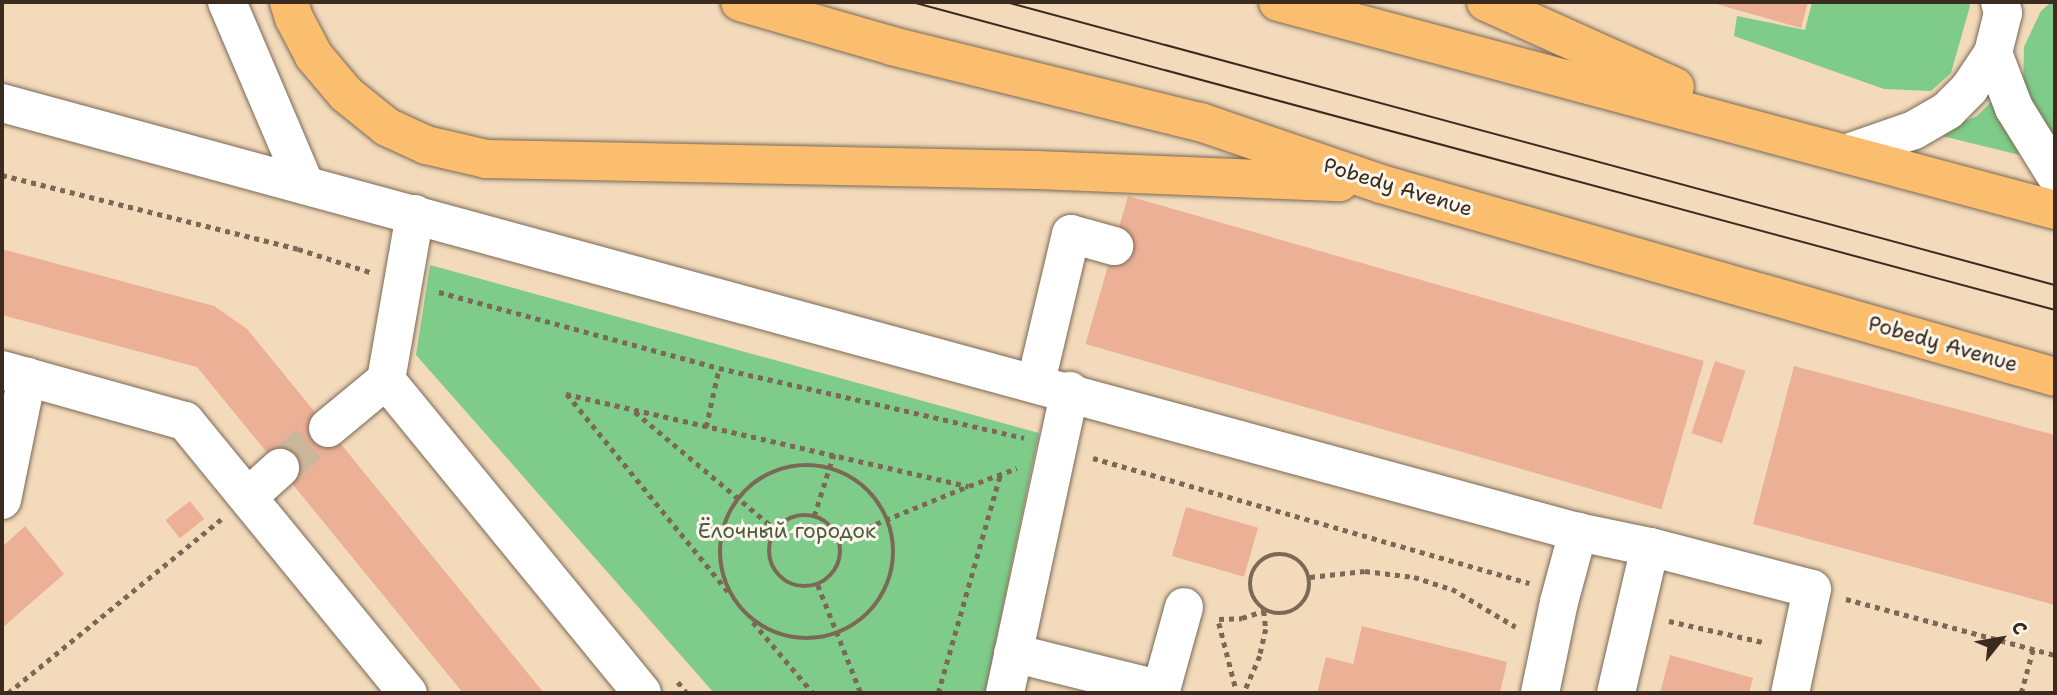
<!DOCTYPE html>
<html>
<head>
<meta charset="utf-8">
<style>
	body { margin:0 }
	#map { position:relative; width:2057px; height:695px; overflow:hidden; background:#f2dabb; font-family:"Shantell Sans",sans-serif }
	div>[style] { position:absolute }
	[style*='--x'] { left:calc(var(--x)*1px); top:calc(var(--y)*1px); width:calc(var(--w)*1px); rotate:calc(var(--a)*1deg) }
	.green>* { inset:0; background:#7fcb89 }
	.building>* { inset:0; background:#ebb096; transform-origin:0 0 }
	.minor-tunnel>* { height:38px; margin-top:-19px; transform-origin:0; background:repeating-linear-gradient(90deg,#cdb79c 0 38px,transparent 0 57px) }
	.path>* { height:4.5px; margin-top:-2.25px; transform-origin:0; background:repeating-linear-gradient(90deg,#7b6855 0 5px,transparent 0 10px) }
	.path>.ring { margin:-2.25px; padding:0; box-sizing:content-box; background:none; border:4.5px solid #7b6855; border-radius:50% }
	.roads { filter:drop-shadow(0 0 2px #7b6855) drop-shadow(0 0 2px #7b6855) }
	.minor>* { height:38px; margin:-19px; padding:0 19px; transform-origin:19px; border-radius:19px; background:#fff }
	.major>* { height:38px; margin:-19px; padding:0 19px; transform-origin:19px; border-radius:19px; background:#fabe6e }
	.tram>* { height:2px; margin:-1px; padding:0 1px; transform-origin:1px; border-radius:1px; background:#3b2a1e }
	span { translate:-50% -50%; white-space:nowrap; text-align:center; line-height:1.15; -webkit-text-stroke:6px #fbf7ec; paint-order:stroke }
	.street-label { font-size:21px; color:#3b2a1e }
	.park-label { font-size:21px; color:#4f5a3e }
	.frame { position:absolute; inset:0; border:4px solid #3b2a1e; pointer-events:none }
	.north { position:absolute; left:1966px; top:604px; width:70px; height:70px; -webkit-text-stroke:5px #fbf7ec; paint-order:stroke; rotate:59deg; font-size:19px; font-weight:700; line-height:28px; text-align:center; color:#3b2a1e }
	.north::after { content:''; display:block; margin:auto; width:24px; height:32px; background:#3b2a1e; clip-path:polygon(50% 0,100% 100%,50% 72%,0 100%) }
</style>
</head>
<body>
<div id="map">
	<div class="green">
		<div style="clip-path:polygon(1812px 2px,1969px 2px,1970px 6px,1951px 73px,1931px 91px,1884px 89px,1734px 36px,1737px 16px,1805px 30px)"></div>
		<div style="clip-path:polygon(2051px 2px,2055px 2px,2055px 162px,2023px 86px,2024px 47px,2041px 11px)"></div>
		<div style="clip-path:polygon(1996px 97px,2024px 156px,1934px 134px,1977px 116px)"></div>
		<div style="clip-path:polygon(430px 265px,1039px 433px,985px 693px,714px 693px,416px 355px)"></div>
	</div>
	<div class="building">
		<div style="clip-path:polygon(1709px 2px,1808px 2px,1801px 28px)"></div>
		<div style="left:1128px;top:196px;width:599px;height:154px;rotate:16deg"></div>
		<div style="clip-path:polygon(2px 249px,214px 306px,247px 329px,544px 693px,463px 693px,197px 367px,2px 315px)"></div>
		<div style="left:1715px;top:361px;width:32px;height:76px;rotate:18deg"></div>
		<div style="clip-path:polygon(1794px 366px,2055px 435px,2055px 605px,1753px 524px)"></div>
		<div style="left:190px;top:501px;width:23px;height:31px;rotate:52deg"></div>
		<div style="left:1186px;top:507px;width:75px;height:51px;rotate:16deg"></div>
		<div style="clip-path:polygon(25px 526px,64px 574px,2px 628px,2px 547px)"></div>
		<div style="clip-path:polygon(1362px 626px,1507px 662px,1500px 693px,1317px 693px,1326px 657px,1353px 664px)"></div>
		<div style="clip-path:polygon(1670px 655px,1753px 678px,1749px 693px,1660px 693px)"></div>
	</div>
	<div class="minor-tunnel">
		<div style="--x:280;--y:468;--w:62;--a:-39.8"></div>
	</div>
	<div class="path">
		<div style="--x:2;--y:175;--w:305;--a:14"></div>
		<div style="--x:298;--y:249;--w:76;--a:17.7"></div>
		<div style="--x:439;--y:292;--w:290;--a:15.2"></div>
		<div style="--x:719;--y:368;--w:313;--a:12.9"></div>
		<div style="--x:566;--y:394;--w:413;--a:12.9"></div>
		<div style="--x:969;--y:486;--w:51;--a:-20.6"></div>
		<div style="--x:567;--y:394;--w:258;--a:50.8"></div>
		<div style="--x:635;--y:412;--w:184;--a:39.9"></div>
		<div style="--x:706;--y:427;--w:60;--a:-77.6"></div>
		<div style="--x:1093;--y:458;--w:454;--a:16"></div>
		<div class="ring" style="left:720px;top:465px;width:169.5px;height:169.5px"></div>
		<div class="ring" style="left:769px;top:515px;width:67.5px;height:67.5px"></div>
		<div style="--x:814;--y:516;--w:66;--a:-72.4"></div>
		<div style="--x:839;--y:539;--w:139;--a:-22.3"></div>
		<div class="ring" style="left:1250px;top:554px;width:55.5px;height:55.5px"></div>
		<div style="--x:1310;--y:577;--w:55;--a:-6.2"></div>
		<div style="--x:1365;--y:571;--w:49;--a:7"></div>
		<div style="--x:1414;--y:577;--w:40;--a:18"></div>
		<div style="--x:1452;--y:589;--w:74;--a:30.7"></div>
		<div style="--x:818;--y:585;--w:116;--a:68.3"></div>
		<div style="--x:1846;--y:599;--w:216;--a:15"></div>
		<div style="--x:1219;--y:619;--w:23;--a:-2"></div>
		<div style="--x:1242;--y:618;--w:23;--a:-18"></div>
		<div style="--x:1264;--y:611;--w:18;--a:84"></div>
		<div style="--x:1266;--y:629;--w:28;--a:103"></div>
		<div style="--x:1260;--y:656;--w:40;--a:113.4"></div>
		<div style="--x:1669;--y:621;--w:96;--a:12.6"></div>
		<div style="--x:753;--y:622;--w:93;--a:49.8"></div>
		<div style="--x:1219;--y:623;--w:72;--a:75.6"></div>
		<div style="--x:678;--y:682;--w:14;--a:51"></div>
		<div style="--x:8;--y:693;--w:275;--a:-39.2"></div>
		<div style="--x:938;--y:693;--w:227;--a:-74.1"></div>
		<div style="--x:2021;--y:693;--w:46;--a:-74.7"></div>
	</div>
	<div class="roads">
		<div class="minor">
			<div style="--x:227;--y:2;--w:199;--a:66.9"></div>
			<div style="--x:1993;--y:53;--w:59;--a:69.1"></div>
			<div style="--x:2014;--y:108;--w:78;--a:58.2"></div>
			<div style="--x:2;--y:103;--w:1633;--a:15.23"></div>
			<div style="--x:1578;--y:532;--w:74;--a:11.8"></div>
			<div style="--x:1650;--y:547;--w:167;--a:14.5"></div>
			<div style="--x:1812;--y:589;--w:106;--a:101.9"></div>
			<div style="--x:1848;--y:153;--w:70;--a:-19.2"></div>
			<div style="--x:1914;--y:130;--w:39;--a:-30"></div>
			<div style="--x:1948;--y:110;--w:30;--a:-45"></div>
			<div style="--x:1969;--y:89;--w:43;--a:-56.3"></div>
			<div style="--x:1993;--y:53;--w:41;--a:-76"></div>
			<div style="--x:2003;--y:13;--w:11;--a:-105"></div>
			<div style="--x:415;--y:214;--w:169;--a:99.9"></div>
			<div style="--x:386;--y:380;--w:404;--a:50.7"></div>
			<div style="--x:2;--y:370;--w:190;--a:15.6"></div>
			<div style="--x:185;--y:421;--w:352;--a:50.7"></div>
			<div style="--x:1036;--y:382;--w:152;--a:-76.7"></div>
			<div style="--x:1071;--y:234;--w:45;--a:15.6"></div>
			<div style="--x:328;--y:428;--w:75;--a:-39.6"></div>
			<div style="--x:249;--y:496;--w:42;--a:-42.1"></div>
			<div style="--x:2;--y:500;--w:126;--a:-78.5"></div>
			<div style="--x:1013;--y:653;--w:153;--a:14"></div>
			<div style="--x:1161;--y:690;--w:86;--a:-74.5"></div>
			<div style="--x:1005;--y:693;--w:309;--a:-77.9"></div>
			<div style="--x:1540;--y:693;--w:93;--a:-78.2"></div>
			<div style="--x:1559;--y:602;--w:73;--a:-74.8"></div>
			<div style="--x:1616;--y:693;--w:150;--a:-76.9"></div>
		</div>
		<div class="major">
			<div style="--x:289;--y:2;--w:17;--a:73"></div>
			<div style="--x:294;--y:18;--w:43;--a:62.2"></div>
			<div style="--x:314;--y:56;--w:50;--a:49.9"></div>
			<div style="--x:346;--y:94;--w:53;--a:38.8"></div>
			<div style="--x:387;--y:127;--w:43;--a:24.8"></div>
			<div style="--x:426;--y:145;--w:62;--a:13.1"></div>
			<div style="--x:486;--y:159;--w:551;--a:1.14"></div>
			<div style="--x:1037;--y:170;--w:303;--a:2.3"></div>
			<div style="--x:740;--y:2;--w:158;--a:16.1"></div>
			<div style="--x:892;--y:46;--w:317;--a:13.9"></div>
			<div style="--x:1200;--y:122;--w:191;--a:18.9"></div>
			<div style="--x:1381;--y:184;--w:701;--a:15.98"></div>
			<div style="--x:1278;--y:2;--w:804;--a:14.99"></div>
			<div style="--x:1486;--y:2;--w:207;--a:24.2"></div>
		</div>
	</div>
	<div class="tram">
		<div style="--x:912;--y:2;--w:1184;--a:15.08"></div>
		<div style="--x:1006;--y:2;--w:1087;--a:15.1"></div>
	</div>
	<div class="street-label">
		<span style="left:1398px;top:187px;rotate:17deg">Pobedy Avenue</span>
		<span style="left:1943px;top:344px;rotate:16deg">Pobedy Avenue</span>
	</div>
	<div class="park-label">
		<span style="left:787px;top:531px">Ёлочный городок</span>
	</div>
	<div class="frame"></div>
	<div class="north">С</div>
</div>
</body>
</html>
